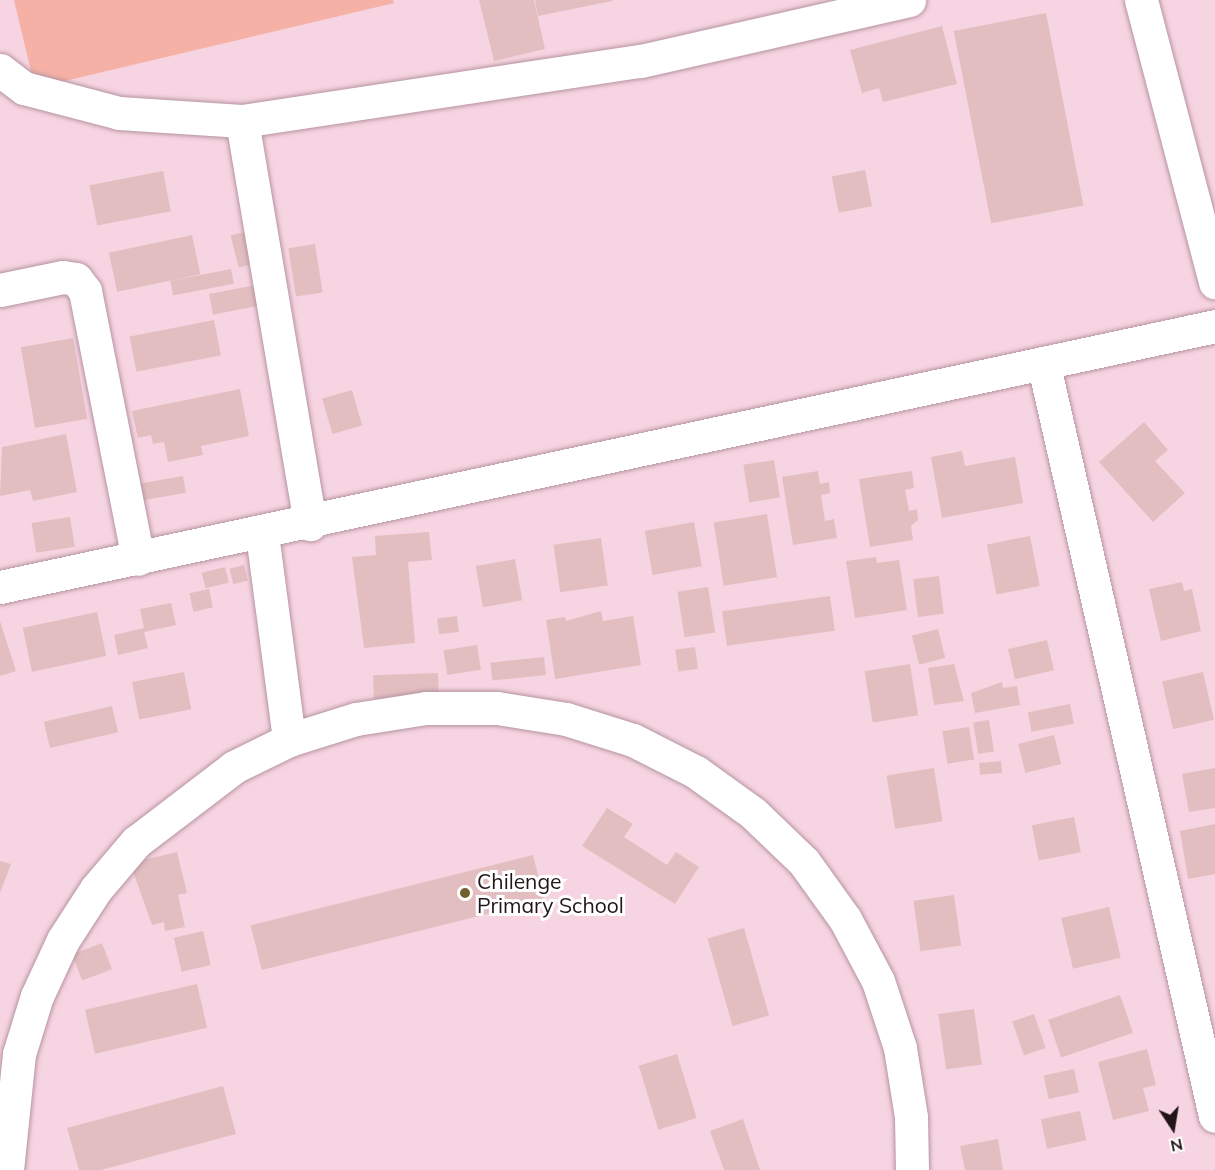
<!DOCTYPE html>
<html>
<head>
<meta charset="utf-8">
<style>
	body { margin:0 }
	#map { position:relative; width:1215px; height:1170px; overflow:hidden; background:#f7d4e1; font-family:Mulish,sans-serif }
	div>[style] { position:absolute }
	[style*='--x'] { left:calc(var(--x)*1px); top:calc(var(--y)*1px); width:calc(var(--w)*1px); rotate:calc(var(--a)*1deg) }
	.green>* { inset:0; background:#f5b1a5 }
	.building>* { inset:0; background:#e3bec1; transform-origin:0 0 }
	.roads { filter:drop-shadow(0 0 2px #b594a1) drop-shadow(0 0 2px #b594a1) }
	.minor>* { height:33px; margin:-16.5px; padding:0 16.5px; transform-origin:16.5px; border-radius:16.5px; background:#fff }
	.dots>* { width:16px; height:16px; translate:-50% -50%; box-sizing:border-box; border:3px solid #fff; border-radius:50% }
	span { translate:-50% -50%; white-space:nowrap; text-align:center; line-height:1.15; -webkit-text-stroke:6px #fff; paint-order:stroke }
	.poi-label { font-size:21px; color:#21151a }
	.left { translate:0 -50%; text-align:left }
	.north { position:absolute; left:1143px; top:1098px; width:60px; height:60px; -webkit-text-stroke:4px #fff; paint-order:stroke; rotate:168deg; font-size:16px; font-weight:700; line-height:24px; text-align:center; color:#21151a }
	.north::after { content:''; display:block; margin:auto; width:21px; height:27px; background:#21151a; clip-path:polygon(50% 0,100% 100%,50% 72%,0 100%) }
</style>
</head>
<body>
<div id="map">
	<div class="green">
		<div style="clip-path:polygon(14px 0,393px 0,394px 3px,35px 88px)"></div>
	</div>
	<div class="building">
		<div style="clip-path:polygon(479px 0,534px 0,545px 49px,494px 61px)"></div>
		<div style="clip-path:polygon(535px 0,612px 0,612px 1px,538px 16px)"></div>
		<div style="left:1046px;top:13px;width:196px;height:94px;rotate:79deg"></div>
		<div style="clip-path:polygon(942px 26px,957px 84px,883px 102px,879px 88px,862px 93px,850px 50px)"></div>
		<div style="left:865px;top:170px;width:37px;height:34px;rotate:79deg"></div>
		<div style="left:163px;top:171px;width:41px;height:75px;rotate:79deg"></div>
		<div style="left:249px;top:231px;width:33px;height:19px;rotate:76deg"></div>
		<div style="left:192px;top:235px;width:40px;height:85px;rotate:78deg"></div>
		<div style="left:315px;top:244px;width:49px;height:27px;rotate:81deg"></div>
		<div style="left:231px;top:269px;width:15px;height:62px;rotate:79deg"></div>
		<div style="left:261px;top:284px;width:21px;height:53px;rotate:79deg"></div>
		<div style="left:214px;top:320px;width:36px;height:86px;rotate:79deg"></div>
		<div style="left:73px;top:338px;width:82px;height:53px;rotate:80deg"></div>
		<div style="clip-path:polygon(240px 389px,249px 436px,201px 446px,203px 455px,168px 462px,164px 442px,153px 444px,151px 435px,138px 438px,132px 411px)"></div>
		<div style="left:352px;top:390px;width:37px;height:31px;rotate:74deg"></div>
		<div style="clip-path:polygon(1144px 422px,1168px 450px,1155px 461px,1185px 493px,1153px 522px,1099px 462px)"></div>
		<div style="clip-path:polygon(66px 434px,77px 492px,33px 501px,30px 490px,0 496px,2px 447px)"></div>
		<div style="clip-path:polygon(962px 451px,965px 466px,1015px 457px,1023px 503px,942px 518px,931px 457px)"></div>
		<div style="left:774px;top:460px;width:38px;height:31px;rotate:81deg"></div>
		<div style="clip-path:polygon(818px 471px,820px 484px,829px 482px,830px 493px,821px 495px,825px 521px,834px 519px,837px 538px,793px 545px,782px 477px)"></div>
		<div style="clip-path:polygon(912px 471px,914px 488px,905px 490px,909px 511px,917px 509px,918px 520px,911px 526px,913px 540px,870px 547px,859px 479px)"></div>
		<div style="left:183px;top:476px;width:17px;height:52px;rotate:80deg"></div>
		<div style="left:767px;top:514px;width:64px;height:54px;rotate:81deg"></div>
		<div style="left:70px;top:517px;width:30px;height:39px;rotate:81deg"></div>
		<div style="left:694px;top:522px;width:45px;height:50px;rotate:80deg"></div>
		<div style="clip-path:polygon(429px 532px,432px 560px,408px 562px,415px 643px,364px 648px,352px 557px,376px 555px,375px 536px)"></div>
		<div style="left:1030px;top:536px;width:51px;height:44px;rotate:79deg"></div>
		<div style="left:601px;top:538px;width:48px;height:48px;rotate:82deg"></div>
		<div style="clip-path:polygon(876px 557px,877px 563px,899px 560px,907px 610px,855px 618px,846px 561px)"></div>
		<div style="left:515px;top:559px;width:42px;height:40px;rotate:80deg"></div>
		<div style="left:244px;top:565px;width:16px;height:15px;rotate:76deg"></div>
		<div style="left:225px;top:567px;width:16px;height:24px;rotate:76deg"></div>
		<div style="left:939px;top:576px;width:38px;height:26px;rotate:83deg"></div>
		<div style="clip-path:polygon(1182px 582px,1184px 591px,1192px 589px,1201px 631px,1161px 641px,1149px 589px)"></div>
		<div style="left:708px;top:587px;width:46px;height:31px;rotate:81deg"></div>
		<div style="left:209px;top:589px;width:19px;height:20px;rotate:78deg"></div>
		<div style="left:830px;top:596px;width:35px;height:109px;rotate:82deg"></div>
		<div style="clip-path:polygon(171px 603px,176px 625px,144px 632px,148px 648px,118px 655px,114px 635px,144px 628px,140px 609px)"></div>
		<div style="clip-path:polygon(601px 611px,603px 621px,633px 616px,641px 665px,555px 679px,546px 620px,565px 617px,566px 621px)"></div>
		<div style="left:97px;top:612px;width:45px;height:76px;rotate:78deg"></div>
		<div style="left:457px;top:616px;width:16px;height:20px;rotate:83deg"></div>
		<div style="clip-path:polygon(0 621px,16px 671px,0 676px)"></div>
		<div style="left:938px;top:629px;width:30px;height:27px;rotate:76deg"></div>
		<div style="left:1047px;top:640px;width:31px;height:40px;rotate:77deg"></div>
		<div style="left:477px;top:645px;width:25px;height:34px;rotate:81deg"></div>
		<div style="left:695px;top:647px;width:22px;height:20px;rotate:82deg"></div>
		<div style="left:544px;top:657px;width:18px;height:54px;rotate:84deg"></div>
		<div style="left:910px;top:664px;width:52px;height:46px;rotate:81deg"></div>
		<div style="clip-path:polygon(954px 664px,964px 701px,934px 705px,928px 668px)"></div>
		<div style="left:184px;top:672px;width:38px;height:53px;rotate:79deg"></div>
		<div style="left:1203px;top:672px;width:49px;height:42px;rotate:77deg"></div>
		<div style="left:438px;top:673px;width:24px;height:65px;rotate:88deg"></div>
		<div style="clip-path:polygon(1002px 682px,1003px 688px,1017px 686px,1020px 705px,975px 713px,971px 693px)"></div>
		<div style="left:1070px;top:704px;width:20px;height:43px;rotate:79deg"></div>
		<div style="left:112px;top:706px;width:27px;height:70px;rotate:77deg"></div>
		<div style="left:989px;top:720px;width:32px;height:16px;rotate:81deg"></div>
		<div style="left:969px;top:727px;width:33px;height:27px;rotate:81deg"></div>
		<div style="left:1054px;top:735px;width:30px;height:37px;rotate:76deg"></div>
		<div style="left:1001px;top:761px;width:12px;height:22px;rotate:85deg"></div>
		<div style="left:934px;top:768px;width:54px;height:48px;rotate:81deg"></div>
		<div style="clip-path:polygon(1215px 768px,1215px 808px,1189px 812px,1182px 774px)"></div>
		<div style="clip-path:polygon(607px 808px,633px 824px,624px 837px,667px 865px,676px 852px,699px 867px,675px 904px,582px 846px)"></div>
		<div style="left:1074px;top:817px;width:36px;height:43px;rotate:79deg"></div>
		<div style="clip-path:polygon(1215px 824px,1215px 874px,1188px 879px,1180px 831px)"></div>
		<div style="clip-path:polygon(177px 852px,187px 893px,178px 895px,185px 927px,165px 931px,164px 922px,152px 925px,130px 863px)"></div>
		<div style="left:533px;top:855px;width:46px;height:291px;rotate:76deg"></div>
		<div style="clip-path:polygon(0 861px,11px 864px,0 893px)"></div>
		<div style="left:954px;top:895px;width:51px;height:41px;rotate:82deg"></div>
		<div style="left:1109px;top:907px;width:52px;height:49px;rotate:77deg"></div>
		<div style="left:744px;top:928px;width:91px;height:38px;rotate:74deg"></div>
		<div style="left:203px;top:931px;width:35px;height:30px;rotate:77deg"></div>
		<div style="left:102px;top:943px;width:28px;height:32px;rotate:69deg"></div>
		<div style="left:197px;top:984px;width:45px;height:115px;rotate:77deg"></div>
		<div style="left:1120px;top:995px;width:40px;height:76px;rotate:71deg"></div>
		<div style="left:974px;top:1009px;width:56px;height:36px;rotate:82deg"></div>
		<div style="left:1034px;top:1014px;width:36px;height:23px;rotate:71deg"></div>
		<div style="clip-path:polygon(1147px 1049px,1156px 1085px,1143px 1088px,1149px 1111px,1113px 1120px,1098px 1062px)"></div>
		<div style="left:677px;top:1054px;width:67px;height:40px;rotate:73deg"></div>
		<div style="left:1074px;top:1069px;width:24px;height:31px;rotate:78deg"></div>
		<div style="clip-path:polygon(223px 1086px,236px 1134px,101px 1170px,79px 1170px,67px 1128px)"></div>
		<div style="left:1080px;top:1111px;width:30px;height:40px;rotate:78deg"></div>
		<div style="clip-path:polygon(743px 1119px,760px 1170px,724px 1170px,710px 1131px)"></div>
		<div style="clip-path:polygon(998px 1139px,1003px 1170px,965px 1170px,960px 1146px)"></div>
	</div>
	<div class="roads">
		<div class="minor">
			<div style="--x:1141;--y:0;--w:292;--a:75.3"></div>
			<div style="--x:0;--y:70;--w:30;--a:37"></div>
			<div style="--x:24;--y:88;--w:98;--a:14.7"></div>
			<div style="--x:119;--y:113;--w:123;--a:3.7"></div>
			<div style="--x:242;--y:121;--w:403;--a:-8.6"></div>
			<div style="--x:641;--y:61;--w:275;--a:-12.8"></div>
			<div style="--x:242;--y:121;--w:409;--a:80.4"></div>
			<div style="--x:0;--y:290;--w:64;--a:-11.7"></div>
			<div style="--x:63;--y:277;--w:13;--a:9"></div>
			<div style="--x:76;--y:279;--w:15;--a:53"></div>
			<div style="--x:85;--y:291;--w:273;--a:78.8"></div>
			<div style="--x:1044;--y:366;--w:769;--a:77.16"></div>
			<div style="--x:262;--y:534;--w:208;--a:82.5"></div>
			<div style="--x:0;--y:587;--w:1243;--a:-12.12"></div>
			<div style="--x:7;--y:1170;--w:117;--a:-84.1"></div>
			<div style="--x:19;--y:1054;--w:61;--a:-72.8"></div>
			<div style="--x:37;--y:996;--w:62;--a:-65.1"></div>
			<div style="--x:63;--y:940;--w:61;--a:-57.1"></div>
			<div style="--x:96;--y:889;--w:62;--a:-49.6"></div>
			<div style="--x:136;--y:842;--w:123;--a:-37.4"></div>
			<div style="--x:234;--y:767;--w:61;--a:-26.1"></div>
			<div style="--x:289;--y:740;--w:70;--a:-17.4"></div>
			<div style="--x:356;--y:719;--w:71;--a:-8.9"></div>
			<div style="--x:426;--y:708;--w:71;--a:0"></div>
			<div style="--x:497;--y:708;--w:70;--a:9.1"></div>
			<div style="--x:566;--y:719;--w:70;--a:17.4"></div>
			<div style="--x:633;--y:740;--w:71;--a:26.9"></div>
			<div style="--x:696;--y:772;--w:70;--a:35.7"></div>
			<div style="--x:753;--y:813;--w:71;--a:43.9"></div>
			<div style="--x:804;--y:862;--w:70;--a:54.3"></div>
			<div style="--x:845;--y:919;--w:70;--a:62"></div>
			<div style="--x:878;--y:981;--w:71;--a:71.8"></div>
			<div style="--x:900;--y:1048;--w:70;--a:80.9"></div>
			<div style="--x:911;--y:1117;--w:53;--a:88.9"></div>
		</div>
	</div>
	<div class="dots">
		<div style="left:465px;top:893px;background:#745e2e"></div>
	</div>
	<div class="poi-label">
		<span class="left" style="left:477px;top:893px">Chilenge<br>Primary School</span>
	</div>
	<div class="north">N</div>
</div>
</body>
</html>
